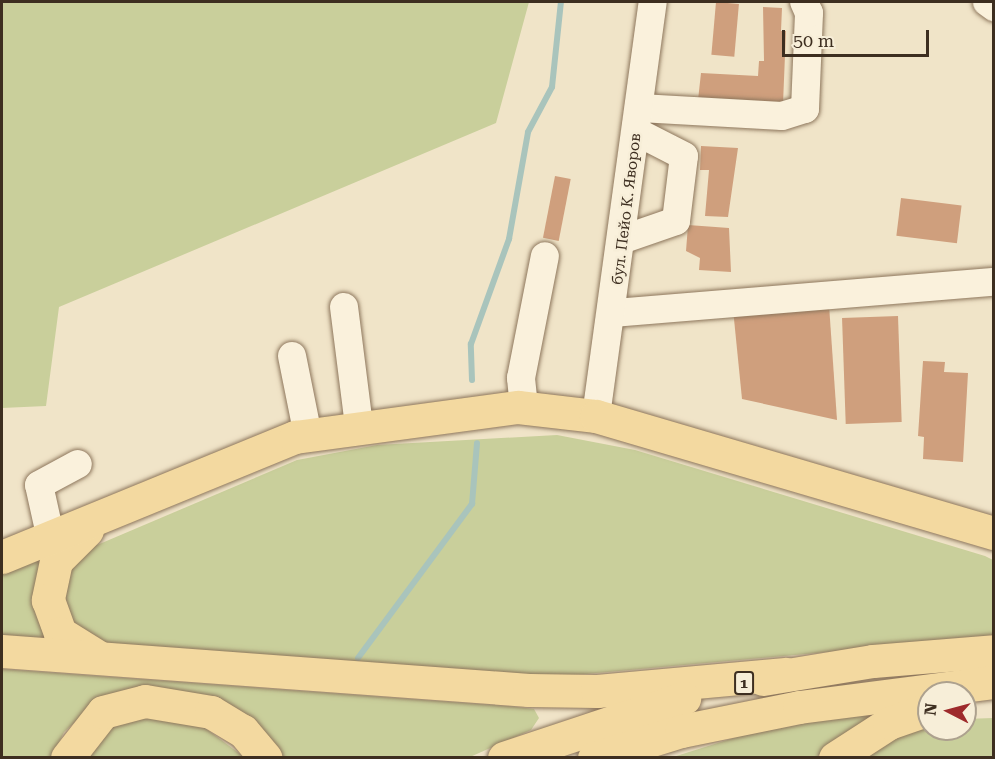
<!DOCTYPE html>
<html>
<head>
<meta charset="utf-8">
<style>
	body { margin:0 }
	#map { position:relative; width:995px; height:759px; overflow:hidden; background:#f0e4c8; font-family:"Roboto Serif",serif }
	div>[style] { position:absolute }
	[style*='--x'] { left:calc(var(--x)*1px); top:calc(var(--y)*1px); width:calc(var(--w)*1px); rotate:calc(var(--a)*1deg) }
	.green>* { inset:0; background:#c9cf9b }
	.stream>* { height:6px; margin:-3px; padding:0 3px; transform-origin:3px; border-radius:3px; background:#a9c4bc }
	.building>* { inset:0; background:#cf9f7d; transform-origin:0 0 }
	.roads { filter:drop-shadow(0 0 2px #8d765c) drop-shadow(0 0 2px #8d765c) }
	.minor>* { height:28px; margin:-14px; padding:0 14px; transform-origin:14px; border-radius:14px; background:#faf1dc }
	.major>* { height:33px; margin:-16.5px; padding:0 16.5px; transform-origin:16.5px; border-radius:16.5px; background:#f3d9a0 }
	span { translate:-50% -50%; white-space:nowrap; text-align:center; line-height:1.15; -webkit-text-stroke:5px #f7eed8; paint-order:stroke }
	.shield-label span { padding:2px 4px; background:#f7eed8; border:2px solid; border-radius:4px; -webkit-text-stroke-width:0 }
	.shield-label { font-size:14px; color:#3d2e20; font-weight:700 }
	.street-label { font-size:15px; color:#3d2e20 }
	.frame { position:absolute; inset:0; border:3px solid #3d2e20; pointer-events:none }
	.north { position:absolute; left:917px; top:681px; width:60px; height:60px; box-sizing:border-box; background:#f7eed8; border:2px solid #ada18e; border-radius:50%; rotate:276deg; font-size:16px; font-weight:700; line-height:24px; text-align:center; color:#3d2e20 }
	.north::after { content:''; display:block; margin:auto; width:21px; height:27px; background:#9e2a2b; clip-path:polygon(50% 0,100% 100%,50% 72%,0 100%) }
	.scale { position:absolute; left:782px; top:30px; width:147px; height:27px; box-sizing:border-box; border:3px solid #3d2e20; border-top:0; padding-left:8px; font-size:18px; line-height:21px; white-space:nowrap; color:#3d2e20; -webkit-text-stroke:4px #f7eed8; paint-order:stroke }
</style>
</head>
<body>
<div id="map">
	<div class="green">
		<div style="clip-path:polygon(2px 2px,529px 2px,496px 123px,59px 307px,46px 406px,2px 408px)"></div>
		<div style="clip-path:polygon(557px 435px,635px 450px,985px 556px,993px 560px,994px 637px,509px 681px,106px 649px,72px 626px,63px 598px,69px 569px,83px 551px,297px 460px,377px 445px)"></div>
		<div style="clip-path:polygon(41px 550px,49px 645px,2px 641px,2px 564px)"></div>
		<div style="clip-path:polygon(2px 669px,507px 706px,534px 709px,539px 718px,531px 730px,470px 757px,270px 757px,258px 738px,94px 705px,64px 732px,52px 757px,2px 757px)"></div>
		<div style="clip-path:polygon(870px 711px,880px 711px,816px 757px,670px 758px,740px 736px)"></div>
		<div style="clip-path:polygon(155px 714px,197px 722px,244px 757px,79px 758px,113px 720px)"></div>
		<div style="clip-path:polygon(993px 718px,993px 757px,862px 758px,903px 732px,929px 726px,965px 729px,965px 719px)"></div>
	</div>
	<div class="stream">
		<div style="--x:472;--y:380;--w:36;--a:-92"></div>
		<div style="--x:471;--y:344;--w:112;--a:-70.1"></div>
		<div style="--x:509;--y:239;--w:109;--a:-79.9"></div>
		<div style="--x:528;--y:132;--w:51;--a:-61.9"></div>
		<div style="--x:552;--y:87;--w:85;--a:-84"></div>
		<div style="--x:358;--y:658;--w:192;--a:-53.5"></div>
		<div style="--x:472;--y:504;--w:61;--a:-85.3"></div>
	</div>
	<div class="building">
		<div style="left:716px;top:2px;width:23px;height:53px;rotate:5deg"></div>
		<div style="clip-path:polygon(763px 7px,782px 8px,781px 31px,786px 31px,782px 128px,698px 100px,701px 73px,758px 76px,759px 61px,764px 61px)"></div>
		<div style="clip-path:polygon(701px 146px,738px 148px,728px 217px,705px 216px,709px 170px,700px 170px)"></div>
		<div style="left:555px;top:176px;width:16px;height:63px;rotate:11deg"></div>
		<div style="left:901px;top:198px;width:61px;height:38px;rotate:7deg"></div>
		<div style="clip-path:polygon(688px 225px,729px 228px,731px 272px,699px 270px,700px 258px,686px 251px)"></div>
		<div style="clip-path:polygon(829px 305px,837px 420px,742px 399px,733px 309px)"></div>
		<div style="left:898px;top:316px;width:106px;height:56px;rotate:88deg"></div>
		<div style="clip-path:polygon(923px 361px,945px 362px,944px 372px,968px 373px,963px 462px,923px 459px,924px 437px,918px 436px)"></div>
	</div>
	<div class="roads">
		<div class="minor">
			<div style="--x:987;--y:2;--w:9;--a:36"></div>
			<div style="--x:640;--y:108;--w:142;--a:3.2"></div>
			<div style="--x:782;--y:116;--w:24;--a:-17"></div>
			<div style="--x:805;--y:109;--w:96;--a:-87.6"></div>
			<div style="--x:809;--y:13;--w:12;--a:-114"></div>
			<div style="--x:624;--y:239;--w:55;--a:-19.1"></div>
			<div style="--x:676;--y:221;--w:65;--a:-83"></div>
			<div style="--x:684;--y:156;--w:53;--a:-152.9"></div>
			<div style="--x:344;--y:307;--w:120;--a:82.8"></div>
			<div style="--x:614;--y:313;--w:381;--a:-4.7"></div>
			<div style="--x:292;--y:356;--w:81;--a:78.6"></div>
			<div style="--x:524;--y:407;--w:29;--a:-96"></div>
			<div style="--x:521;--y:378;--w:124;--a:-78.9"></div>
			<div style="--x:596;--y:416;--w:418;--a:-82.2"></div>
			<div style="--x:51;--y:539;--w:55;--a:-102.5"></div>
			<div style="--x:39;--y:485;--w:44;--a:-28.3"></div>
		</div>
		<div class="major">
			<div style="--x:87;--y:530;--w:44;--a:135"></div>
			<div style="--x:56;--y:561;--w:40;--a:102"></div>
			<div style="--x:48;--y:600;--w:35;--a:70"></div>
			<div style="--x:60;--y:633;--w:44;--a:31.9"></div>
			<div style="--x:2;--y:557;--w:317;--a:-22.3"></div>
			<div style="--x:295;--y:437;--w:225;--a:-7.7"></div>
			<div style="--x:518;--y:407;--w:79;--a:6.6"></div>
			<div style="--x:596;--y:416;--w:415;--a:16.4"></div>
			<div style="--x:2;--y:651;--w:528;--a:4.23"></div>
			<div style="--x:529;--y:690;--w:68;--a:0.8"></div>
			<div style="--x:597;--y:691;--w:189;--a:-5.2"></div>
			<div style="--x:763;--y:679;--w:111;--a:-9.3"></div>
			<div style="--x:873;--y:661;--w:121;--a:-4.7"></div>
			<div style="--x:67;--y:758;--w:58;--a:-52"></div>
			<div style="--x:103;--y:712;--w:43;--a:-14.7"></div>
			<div style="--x:145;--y:701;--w:67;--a:9.5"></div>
			<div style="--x:211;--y:712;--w:37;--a:31"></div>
			<div style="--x:243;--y:731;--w:35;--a:50"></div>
			<div style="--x:504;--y:758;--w:190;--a:-18.4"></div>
			<div style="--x:594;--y:758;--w:91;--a:-17.2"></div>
			<div style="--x:681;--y:731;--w:120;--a:-11.5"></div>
			<div style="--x:799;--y:707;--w:197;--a:-7.3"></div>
			<div style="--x:835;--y:758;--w:64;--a:-32.9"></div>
			<div style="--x:889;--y:723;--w:42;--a:-19.3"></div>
		</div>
	</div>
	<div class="shield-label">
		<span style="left:744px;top:683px">1</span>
	</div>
	<div class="street-label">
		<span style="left:627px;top:209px;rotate:-83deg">бул. Пейо К. Яворов</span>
	</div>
	<div class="frame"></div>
	<div class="north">N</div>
	<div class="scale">50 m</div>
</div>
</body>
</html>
